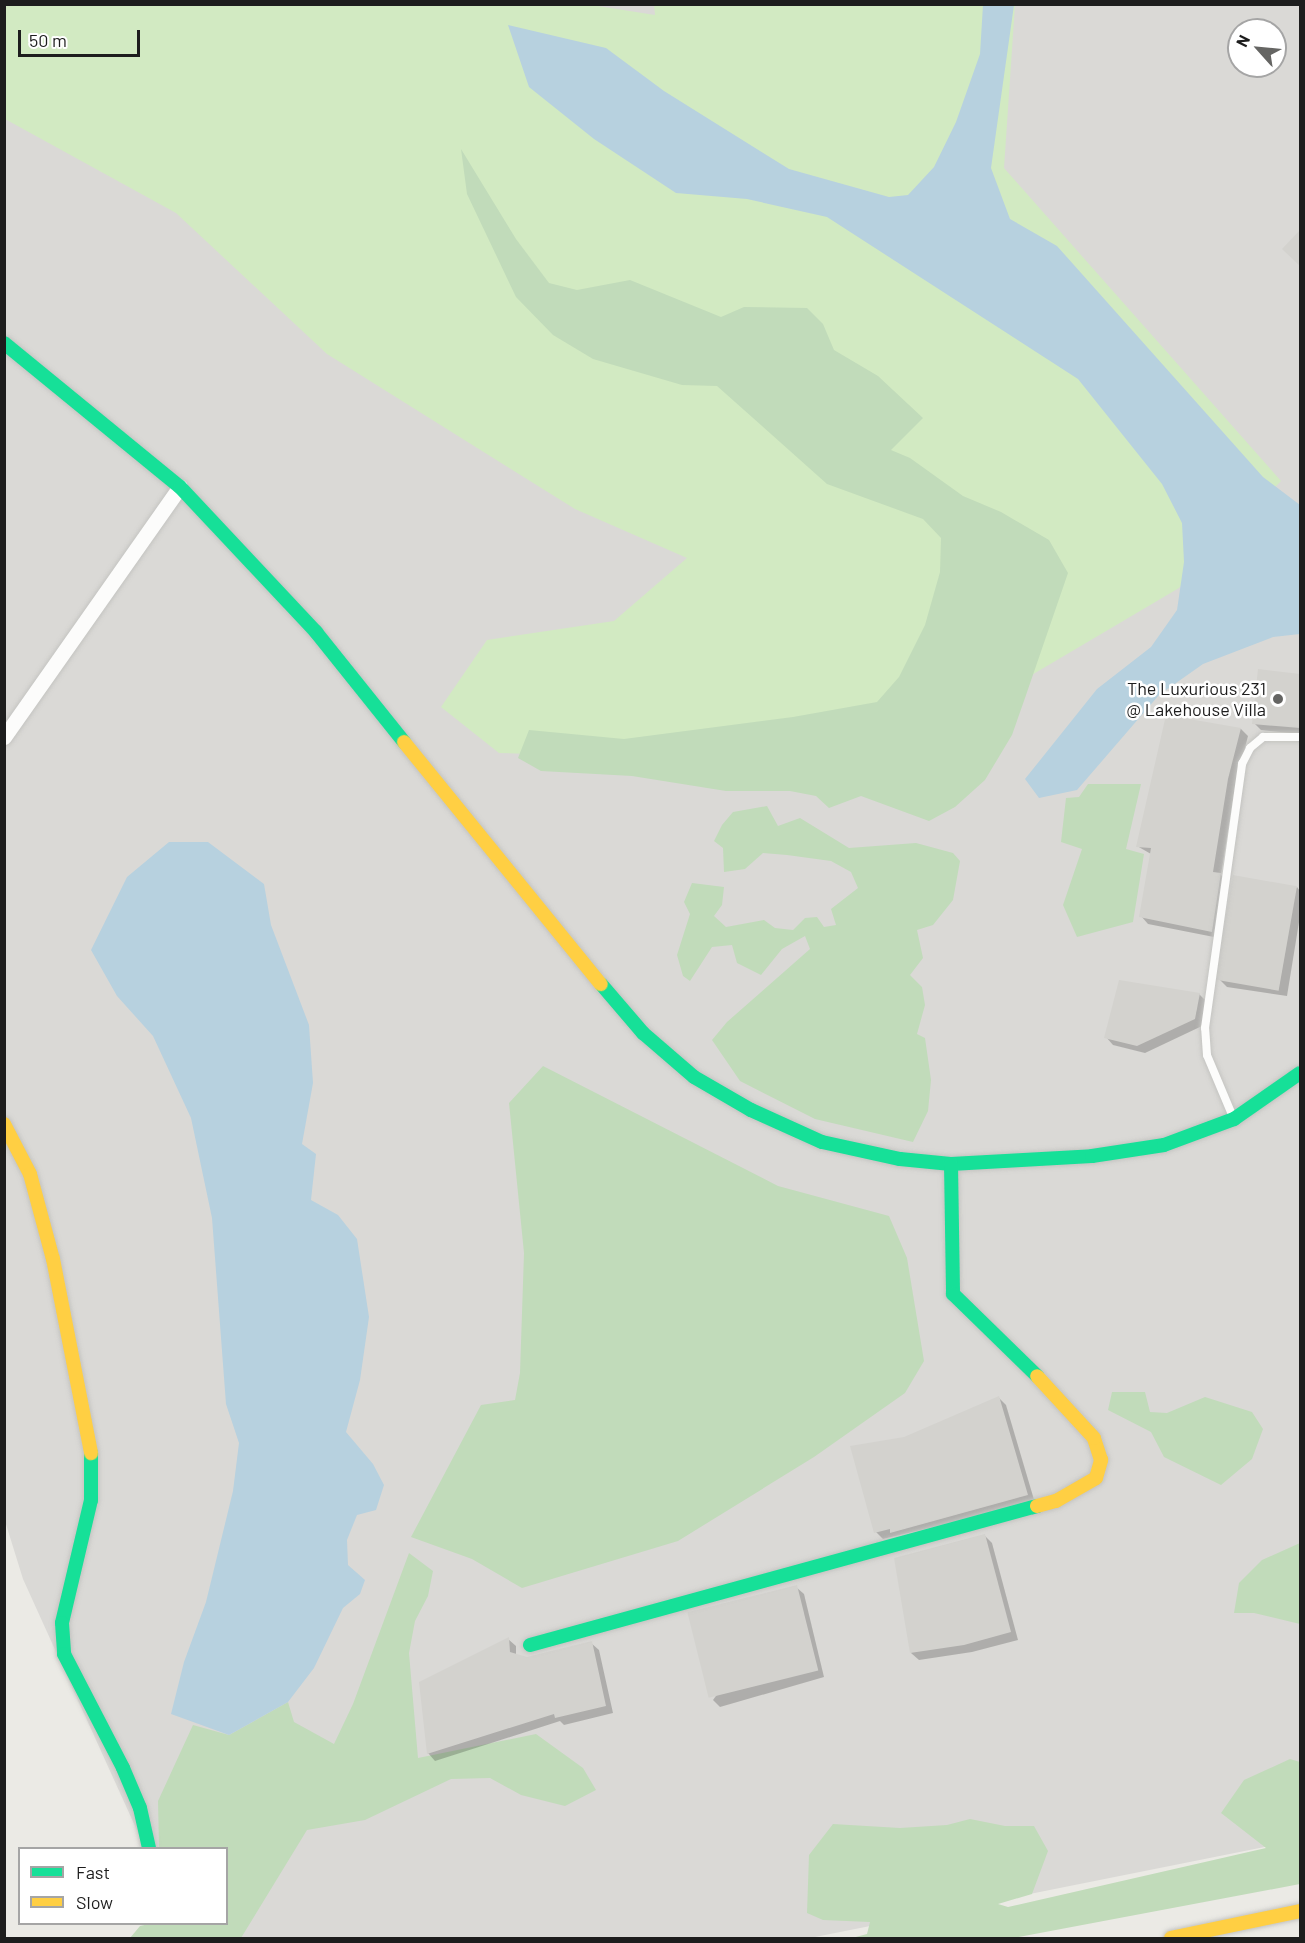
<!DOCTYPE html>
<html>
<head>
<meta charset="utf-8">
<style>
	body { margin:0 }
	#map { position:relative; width:1305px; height:1943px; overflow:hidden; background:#ebeae5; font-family:Barlow,sans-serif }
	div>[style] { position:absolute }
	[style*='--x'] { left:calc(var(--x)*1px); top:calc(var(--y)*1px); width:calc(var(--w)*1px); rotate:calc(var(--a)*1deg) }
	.residential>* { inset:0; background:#dad9d6 }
	.grass>* { inset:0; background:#d2eac2 }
	.forest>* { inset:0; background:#c1dbba }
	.water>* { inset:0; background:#b7d1df }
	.shadow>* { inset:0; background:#0003 }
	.building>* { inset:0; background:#d3d2ce; transform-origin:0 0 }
	.roads { filter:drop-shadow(0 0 2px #c4c4c1) drop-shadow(0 0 2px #c4c4c1) }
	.lane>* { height:8px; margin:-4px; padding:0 4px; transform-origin:4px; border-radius:4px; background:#fcfcfb }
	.street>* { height:15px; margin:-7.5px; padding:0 7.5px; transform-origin:7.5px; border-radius:7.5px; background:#fcfcfb }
	.fast>* { height:14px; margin:-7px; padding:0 7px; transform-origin:7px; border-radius:7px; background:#16e098 }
	.slow>* { height:14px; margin:-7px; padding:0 7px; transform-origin:7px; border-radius:7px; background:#ffcf43 }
	.dots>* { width:16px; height:16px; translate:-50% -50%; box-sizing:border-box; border:3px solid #fff; border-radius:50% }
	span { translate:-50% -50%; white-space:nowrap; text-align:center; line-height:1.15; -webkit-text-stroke:5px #fff; paint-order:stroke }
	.poi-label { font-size:18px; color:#1d1d1d }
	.right { translate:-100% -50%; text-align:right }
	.frame { position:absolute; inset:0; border:6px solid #1d1d1d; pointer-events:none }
	.legend { position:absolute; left:18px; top:1847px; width:210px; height:78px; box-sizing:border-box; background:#fff; border:2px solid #a5a5a5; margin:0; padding:8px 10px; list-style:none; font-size:18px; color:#1d1d1d }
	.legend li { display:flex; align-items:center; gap:12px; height:30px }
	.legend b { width:30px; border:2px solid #a5a5a5 }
	.north { position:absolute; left:1227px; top:18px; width:60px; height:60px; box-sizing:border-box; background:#fff; border:2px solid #a5a5a5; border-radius:50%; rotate:297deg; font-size:16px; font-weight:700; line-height:24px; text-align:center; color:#1d1d1d }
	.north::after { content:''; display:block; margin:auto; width:21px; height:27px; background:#656563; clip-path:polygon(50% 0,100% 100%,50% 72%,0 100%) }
	.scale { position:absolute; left:18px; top:30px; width:122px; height:27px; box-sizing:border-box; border:3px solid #1d1d1d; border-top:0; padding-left:8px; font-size:18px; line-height:21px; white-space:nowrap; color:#1d1d1d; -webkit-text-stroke:4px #fff; paint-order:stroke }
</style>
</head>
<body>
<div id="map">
	<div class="residential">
		<div style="clip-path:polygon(evenodd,4px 5px,1300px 5px,1300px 1840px,810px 1938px,186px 1938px,226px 1924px,226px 1848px,145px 1848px,23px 1579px,5px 1521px,4px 5px,1239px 30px,1275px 30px,1275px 66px,1239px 66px,1239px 30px)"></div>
	</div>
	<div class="grass">
		<div style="clip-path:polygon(585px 4px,655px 15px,654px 5px,1015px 5px,1004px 168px,1281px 481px,1179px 588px,925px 738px,794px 763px,499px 753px,441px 707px,487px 640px,614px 621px,687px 558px,575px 509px,327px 354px,176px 213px,5px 119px,4px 5px)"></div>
	</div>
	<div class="forest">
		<div style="clip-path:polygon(461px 149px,516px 239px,549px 283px,577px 290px,630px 280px,721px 317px,744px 307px,807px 308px,823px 324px,834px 350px,878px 376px,923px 418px,891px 450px,910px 458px,963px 496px,1001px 512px,1049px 540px,1068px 573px,1025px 698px,1012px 735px,985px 780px,955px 807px,929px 821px,861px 796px,829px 808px,816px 796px,790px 791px,726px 791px,632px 776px,541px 771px,518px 758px,529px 730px,624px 739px,793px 717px,877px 702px,899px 677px,925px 625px,940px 572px,941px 538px,923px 519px,827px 484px,717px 386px,682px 385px,593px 359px,553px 335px,516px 297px,467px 194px)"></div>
		<div style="clip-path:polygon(1088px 784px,1141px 784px,1126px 849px,1144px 854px,1133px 922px,1077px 937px,1063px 905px,1082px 849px,1061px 842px,1066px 798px,1079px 797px)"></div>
		<div style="clip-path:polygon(767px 806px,778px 826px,800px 818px,849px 848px,916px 843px,953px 853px,960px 861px,953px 900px,933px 925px,917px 930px,923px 958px,910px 975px,922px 987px,925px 1005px,917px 1034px,925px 1038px,931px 1080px,928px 1111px,913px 1142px,815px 1119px,740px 1081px,712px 1040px,727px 1022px,810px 949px,805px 936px,782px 949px,761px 975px,737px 963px,732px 945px,712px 947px,690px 981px,683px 976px,677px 955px,690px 914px,684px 902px,692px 883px,724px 887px,722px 905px,714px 916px,726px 927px,764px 920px,775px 928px,793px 930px,805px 918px,817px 917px,824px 927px,836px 925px,831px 909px,858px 888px,851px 872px,831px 861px,787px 855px,763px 853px,745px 869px,724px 872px,723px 848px,714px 841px,722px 825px,733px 812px)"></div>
		<div style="clip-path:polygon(543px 1066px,778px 1186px,889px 1216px,907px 1258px,924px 1361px,905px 1393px,814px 1457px,678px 1541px,522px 1588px,472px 1559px,411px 1537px,481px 1405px,515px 1400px,520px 1373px,524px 1253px,509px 1103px)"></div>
		<div style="clip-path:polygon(1112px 1392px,1145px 1392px,1150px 1412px,1167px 1413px,1205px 1397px,1252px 1412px,1263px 1429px,1252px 1459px,1221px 1485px,1164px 1457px,1151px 1432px,1108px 1410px)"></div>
		<div style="clip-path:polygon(1300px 1543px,1300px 1624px,1254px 1613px,1234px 1613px,1239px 1583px,1262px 1560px)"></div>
		<div style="clip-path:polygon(409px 1553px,433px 1571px,428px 1596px,415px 1621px,409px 1653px,418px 1758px,536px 1734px,583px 1768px,596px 1790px,565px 1806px,521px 1795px,490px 1778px,451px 1779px,365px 1820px,307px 1830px,241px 1938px,130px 1938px,140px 1926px,149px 1924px,226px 1924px,226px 1848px,159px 1848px,158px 1801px,193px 1725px,229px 1735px,288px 1702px,294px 1722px,334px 1744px,353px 1704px)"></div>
		<div style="clip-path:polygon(1290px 1759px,1300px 1762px,1300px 1884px,1013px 1938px,852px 1938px,867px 1934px,870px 1922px,823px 1920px,807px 1913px,809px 1855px,833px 1824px,900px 1828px,947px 1825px,970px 1819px,1005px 1826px,1034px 1826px,1048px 1851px,1032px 1894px,998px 1904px,1008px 1907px,1266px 1848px,1221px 1813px,1244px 1780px)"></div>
	</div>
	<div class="water">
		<div style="clip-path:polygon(983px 5px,1014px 5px,991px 168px,1010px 219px,1057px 246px,1263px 477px,1300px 505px,1300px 634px,1273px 637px,1203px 664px,1159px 695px,1077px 790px,1039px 798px,1025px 779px,1097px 689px,1151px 647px,1177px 610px,1184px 562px,1182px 523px,1162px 484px,1078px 379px,827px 217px,747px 199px,676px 193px,594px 139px,529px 87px,508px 25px,606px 48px,664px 91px,789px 169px,889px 197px,908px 195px,934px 167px,956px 122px,980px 54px)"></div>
		<div style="clip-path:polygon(169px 842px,208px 842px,264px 884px,271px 925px,309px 1025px,313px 1083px,302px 1144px,316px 1154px,311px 1200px,338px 1215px,357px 1239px,369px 1317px,360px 1380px,346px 1432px,373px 1464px,384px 1485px,376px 1510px,357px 1515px,347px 1540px,348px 1565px,365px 1580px,360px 1594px,343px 1608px,314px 1668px,288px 1702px,229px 1735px,171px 1714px,184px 1662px,206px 1602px,233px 1491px,239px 1443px,226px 1404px,212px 1218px,191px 1118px,153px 1036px,117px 996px,91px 950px,127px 877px)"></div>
	</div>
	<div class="shadow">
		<div style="clip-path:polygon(1260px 671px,1300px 675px,1300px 734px,1261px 730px,1254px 723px)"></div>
		<div style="clip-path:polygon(1167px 717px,1241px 729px,1248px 736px,1235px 787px,1221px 875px,1227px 882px,1219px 938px,1148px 924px,1141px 916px,1151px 854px,1137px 846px)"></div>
		<div style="clip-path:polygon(1297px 887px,1300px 891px,1300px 916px,1287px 996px,1227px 987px,1219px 979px)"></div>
		<div style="clip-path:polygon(1199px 994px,1207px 1002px,1202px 1026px,1145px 1053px,1113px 1045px,1106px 1037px)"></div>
		<div style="clip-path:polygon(998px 1397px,1006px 1405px,1035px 1503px,883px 1539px,876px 1532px)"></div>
		<div style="clip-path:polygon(984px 1535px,992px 1543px,1018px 1640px,972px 1652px,919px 1660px,911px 1653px)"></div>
		<div style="clip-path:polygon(796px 1587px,804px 1594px,824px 1677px,720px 1707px,713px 1700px)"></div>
		<div style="clip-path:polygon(508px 1639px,516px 1646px,516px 1656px,527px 1659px,591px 1643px,599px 1650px,613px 1713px,564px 1725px,560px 1721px,435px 1761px,428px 1753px)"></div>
	</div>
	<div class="building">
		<div style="clip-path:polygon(1300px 230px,1300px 266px,1282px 249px)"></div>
		<div style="clip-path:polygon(1258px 669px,1300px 674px,1300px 728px,1252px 724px)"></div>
		<div style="clip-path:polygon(1166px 715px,1241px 728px,1228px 779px,1213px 872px,1221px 873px,1212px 932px,1139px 917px,1151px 848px,1136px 847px)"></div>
		<div style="left:1233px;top:875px;width:65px;height:106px;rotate:10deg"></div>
		<div style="clip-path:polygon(1119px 980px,1200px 993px,1195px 1019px,1137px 1046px,1104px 1038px)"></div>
		<div style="clip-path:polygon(999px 1396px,1028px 1495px,890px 1533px,890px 1529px,874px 1533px,850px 1446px,904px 1437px)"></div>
		<div style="clip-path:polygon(985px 1534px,1011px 1632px,964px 1645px,910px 1653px,894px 1558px)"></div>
		<div style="left:797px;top:1585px;width:88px;height:113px;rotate:76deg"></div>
		<div style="clip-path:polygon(509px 1637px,510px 1652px,527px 1657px,592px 1641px,606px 1706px,555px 1718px,554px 1714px,427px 1754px,419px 1682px)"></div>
	</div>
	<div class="roads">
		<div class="lane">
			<div style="--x:1233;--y:1117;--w:67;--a:-112.8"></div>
			<div style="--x:1207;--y:1055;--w:27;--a:-94"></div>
			<div style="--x:1205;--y:1028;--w:267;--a:-82"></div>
			<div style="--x:1242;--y:764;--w:18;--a:-63"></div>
			<div style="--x:1250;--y:748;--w:17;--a:-40"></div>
			<div style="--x:1263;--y:737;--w:37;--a:0"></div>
		</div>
		<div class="street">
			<div style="--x:4;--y:737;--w:306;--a:-54.9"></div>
		</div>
		<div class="fast">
			<div style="--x:4;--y:343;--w:227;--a:39.3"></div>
			<div style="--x:180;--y:487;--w:199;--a:46.8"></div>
			<div style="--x:316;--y:632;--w:141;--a:51.3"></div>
			<div style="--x:601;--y:984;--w:65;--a:49.4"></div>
			<div style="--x:643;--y:1033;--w:67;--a:40.8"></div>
			<div style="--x:694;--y:1077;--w:66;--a:30.1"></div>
			<div style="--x:751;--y:1110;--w:78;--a:24.3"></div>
			<div style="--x:822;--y:1142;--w:80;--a:12.3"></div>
			<div style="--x:900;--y:1159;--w:51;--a:5.6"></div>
			<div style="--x:951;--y:1164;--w:141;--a:-3.2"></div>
			<div style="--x:1092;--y:1156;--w:73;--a:-8.7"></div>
			<div style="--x:1164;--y:1145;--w:75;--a:-20.4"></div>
			<div style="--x:1234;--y:1119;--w:80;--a:-34.9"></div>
			<div style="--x:951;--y:1164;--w:130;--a:89.1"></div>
			<div style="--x:953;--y:1294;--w:117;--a:44.3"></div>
			<div style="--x:91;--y:1453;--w:47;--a:90"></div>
			<div style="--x:91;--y:1500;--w:126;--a:103.3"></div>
			<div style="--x:62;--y:1623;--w:31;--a:86"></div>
			<div style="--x:64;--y:1654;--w:128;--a:62.6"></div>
			<div style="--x:123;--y:1768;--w:43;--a:67"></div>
			<div style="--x:140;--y:1808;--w:41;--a:77.3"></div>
			<div style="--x:530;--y:1645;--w:526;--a:-15.33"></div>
		</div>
		<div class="slow">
			<div style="--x:404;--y:742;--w:312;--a:50.9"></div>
			<div style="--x:4;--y:1124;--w:56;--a:62.5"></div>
			<div style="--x:30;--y:1174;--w:88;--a:74.9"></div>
			<div style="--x:53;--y:1259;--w:198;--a:78.9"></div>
			<div style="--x:1037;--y:1506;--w:20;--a:-15"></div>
			<div style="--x:1056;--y:1501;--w:46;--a:-29.9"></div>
			<div style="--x:1096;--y:1478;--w:19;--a:-74"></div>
			<div style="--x:1101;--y:1460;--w:23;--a:-108"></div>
			<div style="--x:1094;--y:1438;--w:84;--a:-132.6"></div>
			<div style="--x:1171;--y:1938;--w:132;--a:-11.8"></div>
		</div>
	</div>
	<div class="dots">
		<div style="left:1278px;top:699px;background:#656563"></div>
	</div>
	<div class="poi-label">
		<span class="right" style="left:1266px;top:699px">The Luxurious 231<br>@ Lakehouse Villa</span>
	</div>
	<div class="frame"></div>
	<ul class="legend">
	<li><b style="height:8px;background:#16e098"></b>Fast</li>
	<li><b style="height:8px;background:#ffcf43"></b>Slow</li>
	</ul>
	<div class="north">N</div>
	<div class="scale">50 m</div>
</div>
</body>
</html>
